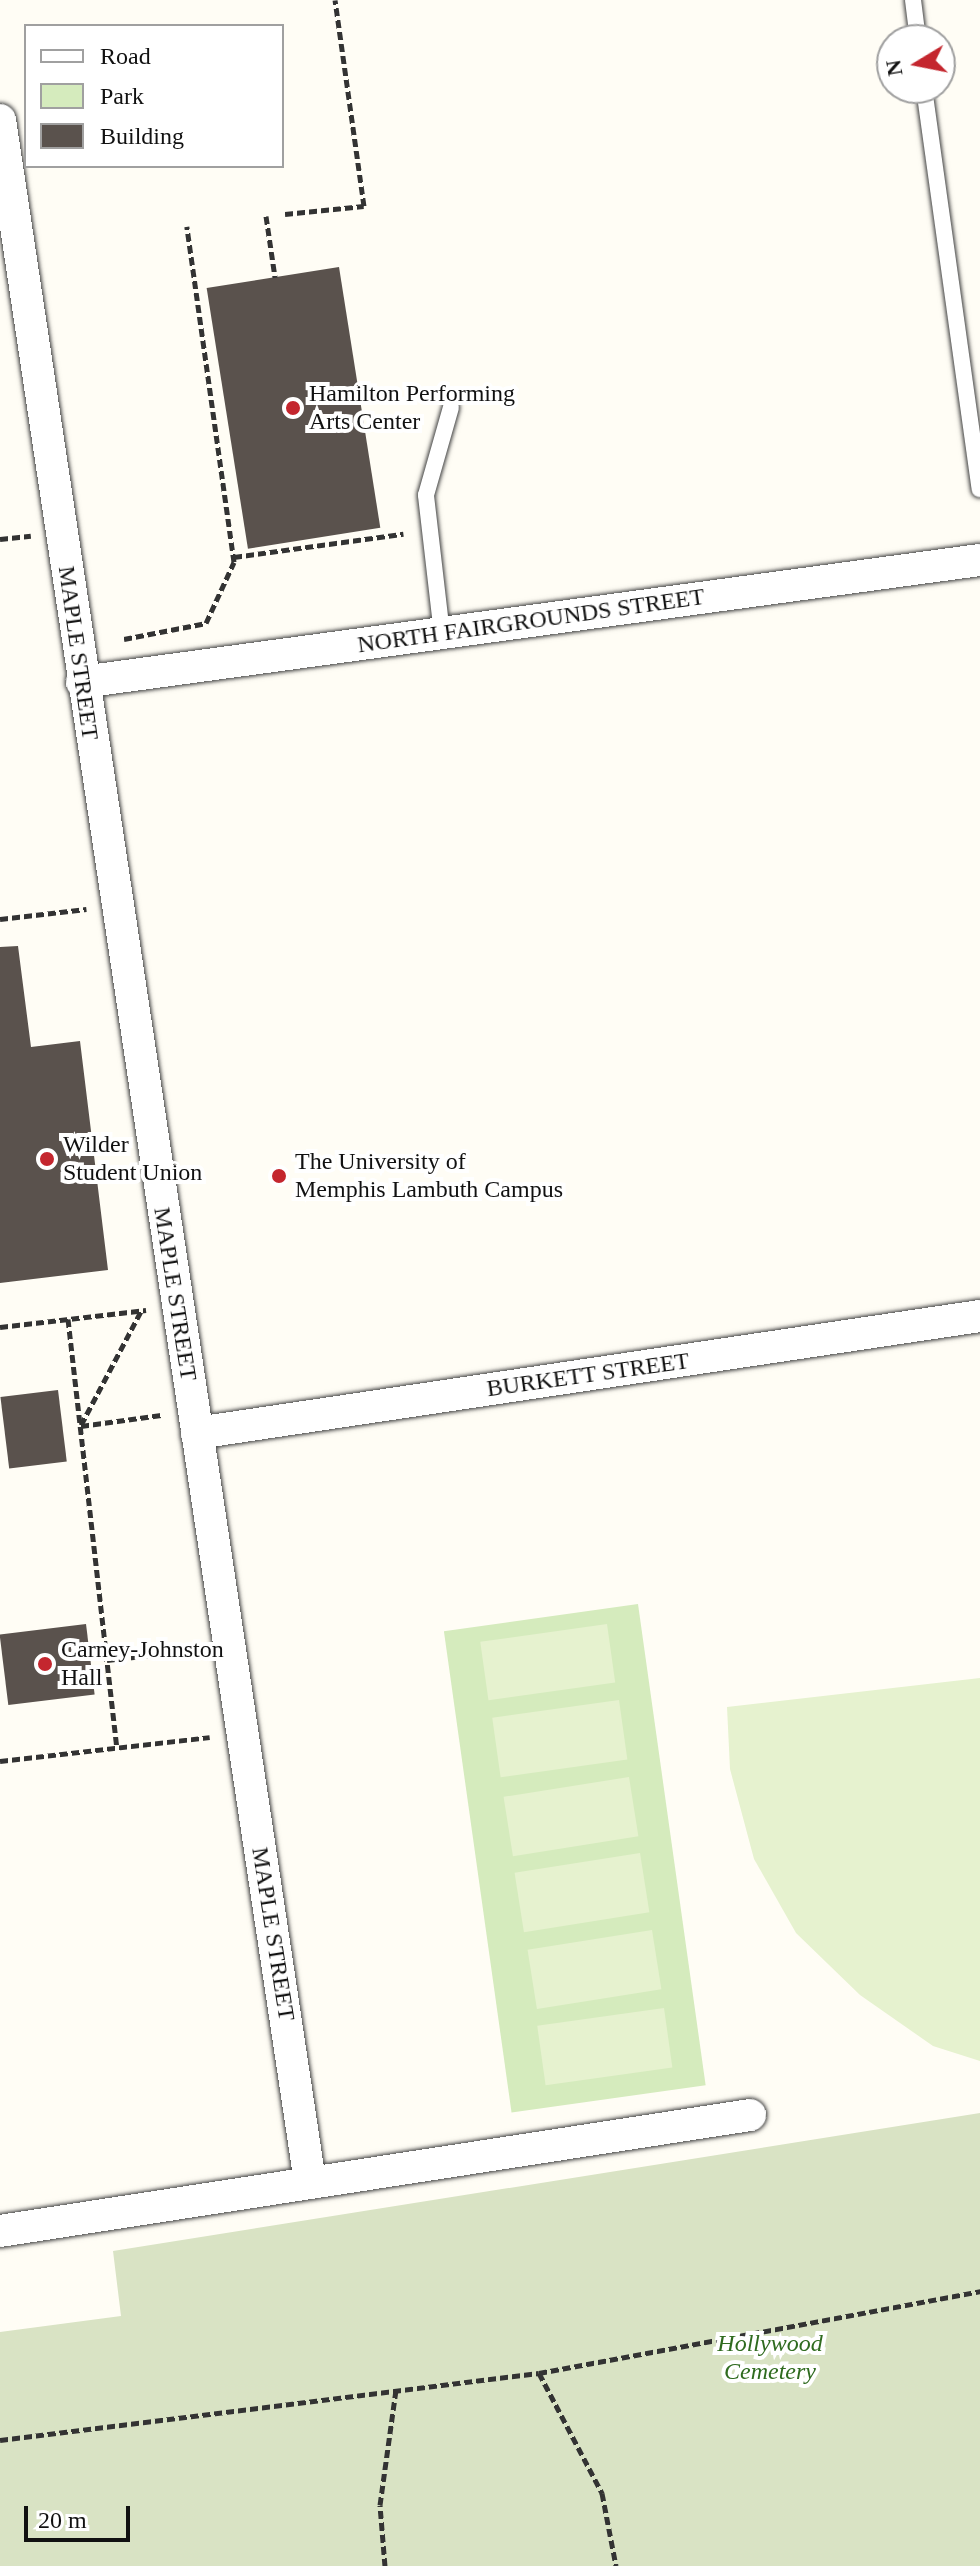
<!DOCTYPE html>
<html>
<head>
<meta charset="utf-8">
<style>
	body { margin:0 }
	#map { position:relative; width:980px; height:2566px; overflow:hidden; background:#fffdf5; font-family:"Times New Roman",serif }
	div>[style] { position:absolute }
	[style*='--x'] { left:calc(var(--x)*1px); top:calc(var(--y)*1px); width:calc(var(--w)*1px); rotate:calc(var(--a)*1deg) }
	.green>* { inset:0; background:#d5ebbd; transform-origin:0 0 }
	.cemetery>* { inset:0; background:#d9e3c4 }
	.pitch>* { inset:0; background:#e6f2cf; transform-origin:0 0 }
	.building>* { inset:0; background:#5a524d; transform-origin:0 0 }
	.path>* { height:5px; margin-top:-2.5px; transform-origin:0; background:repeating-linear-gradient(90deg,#333 0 8px,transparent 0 12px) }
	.roads { filter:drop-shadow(0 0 2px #444) drop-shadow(0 0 2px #444) }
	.service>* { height:16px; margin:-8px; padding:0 8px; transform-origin:8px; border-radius:8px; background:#fff }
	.minor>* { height:32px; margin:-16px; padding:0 16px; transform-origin:16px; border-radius:16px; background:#fff }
	.dots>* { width:22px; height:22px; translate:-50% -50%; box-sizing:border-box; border:4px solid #fff; border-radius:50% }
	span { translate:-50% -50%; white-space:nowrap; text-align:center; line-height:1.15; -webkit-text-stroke:8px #fff; paint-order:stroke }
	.poi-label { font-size:24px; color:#111 }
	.left { translate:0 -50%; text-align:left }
	.street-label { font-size:24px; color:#111 }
	.park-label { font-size:24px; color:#2f6b1f; font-style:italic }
	.legend { position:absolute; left:24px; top:24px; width:260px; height:144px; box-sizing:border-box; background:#fff; border:2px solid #a0a0a0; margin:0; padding:10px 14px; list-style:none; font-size:24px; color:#111 }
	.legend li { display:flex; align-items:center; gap:16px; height:40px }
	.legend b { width:40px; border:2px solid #a0a0a0 }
	.north { position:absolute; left:876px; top:24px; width:80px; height:80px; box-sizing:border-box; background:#fff; border:2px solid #a0a0a0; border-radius:50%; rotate:260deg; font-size:22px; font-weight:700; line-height:32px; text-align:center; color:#111 }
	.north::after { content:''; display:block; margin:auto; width:28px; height:36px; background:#c4262e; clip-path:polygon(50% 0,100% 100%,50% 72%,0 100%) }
	.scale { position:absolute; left:24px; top:2506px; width:106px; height:36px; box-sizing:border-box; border:4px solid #111; border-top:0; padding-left:10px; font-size:24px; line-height:28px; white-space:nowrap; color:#111; -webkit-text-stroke:6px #fff; paint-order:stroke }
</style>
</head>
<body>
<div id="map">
	<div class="green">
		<div style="left:638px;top:1604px;width:486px;height:196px;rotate:82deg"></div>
	</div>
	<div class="cemetery">
		<div style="clip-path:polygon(980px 2113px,980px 2566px,0 2566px,0 2332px,121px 2316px,113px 2251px)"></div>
	</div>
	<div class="pitch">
		<div style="left:607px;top:1624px;width:59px;height:128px;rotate:82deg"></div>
		<div style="clip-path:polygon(980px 1678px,980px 2061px,933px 2046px,860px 1995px,796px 1933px,754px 1859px,730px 1769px,727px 1707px)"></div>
		<div style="left:619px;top:1700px;width:60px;height:128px;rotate:82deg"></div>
		<div style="left:629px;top:1777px;width:60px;height:127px;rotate:81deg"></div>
		<div style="left:640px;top:1853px;width:60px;height:127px;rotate:81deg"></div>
		<div style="left:652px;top:1930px;width:60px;height:126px;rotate:81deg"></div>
		<div style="left:664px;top:2008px;width:60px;height:128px;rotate:82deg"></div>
	</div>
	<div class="building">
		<div style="left:339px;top:267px;width:264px;height:134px;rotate:81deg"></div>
		<div style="clip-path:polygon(18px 946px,31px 1047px,80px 1041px,108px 1270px,0 1283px,0 947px)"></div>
		<div style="left:58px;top:1390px;width:72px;height:58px;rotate:83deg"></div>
		<div style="left:86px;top:1624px;width:71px;height:87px;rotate:83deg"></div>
	</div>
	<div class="path">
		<div style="--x:285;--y:214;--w:79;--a:-5.8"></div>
		<div style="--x:364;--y:206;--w:208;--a:-98"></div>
		<div style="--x:266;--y:216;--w:62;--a:81.6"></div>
		<div style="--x:0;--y:539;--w:31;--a:-6"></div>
		<div style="--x:234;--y:557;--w:171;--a:-7.8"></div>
		<div style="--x:124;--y:639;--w:84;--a:-11"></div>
		<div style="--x:206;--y:623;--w:67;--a:-65.3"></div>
		<div style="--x:234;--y:562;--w:339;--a:-98"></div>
		<div style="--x:0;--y:919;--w:87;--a:-6.6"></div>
		<div style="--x:68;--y:1319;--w:431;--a:83.5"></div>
		<div style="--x:0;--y:1327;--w:147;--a:-6.6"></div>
		<div style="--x:81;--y:1425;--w:129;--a:-62.2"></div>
		<div style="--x:81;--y:1426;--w:81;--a:-7.8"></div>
		<div style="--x:107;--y:1660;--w:90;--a:-6.4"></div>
		<div style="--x:0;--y:1761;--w:211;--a:-6.5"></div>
		<div style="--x:539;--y:2373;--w:136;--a:62.3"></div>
		<div style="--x:602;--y:2493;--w:74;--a:79.1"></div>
		<div style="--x:0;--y:2440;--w:543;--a:-7.09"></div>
		<div style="--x:539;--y:2373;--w:449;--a:-10.5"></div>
		<div style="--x:385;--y:2566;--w:61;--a:-94.7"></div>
		<div style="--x:380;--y:2505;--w:116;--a:-82.1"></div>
	</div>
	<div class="roads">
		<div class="service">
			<div style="--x:913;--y:0;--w:40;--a:82.9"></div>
			<div style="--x:924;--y:88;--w:405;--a:82.1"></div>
			<div style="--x:442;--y:634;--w:140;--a:-96.6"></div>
			<div style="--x:426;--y:495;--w:91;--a:-74.1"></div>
		</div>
		<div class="minor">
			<div style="--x:0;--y:120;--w:2085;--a:81.45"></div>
			<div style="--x:82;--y:682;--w:906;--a:-7.74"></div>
			<div style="--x:197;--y:1433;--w:792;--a:-8.5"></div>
			<div style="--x:0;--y:2231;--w:759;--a:-8.79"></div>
		</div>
	</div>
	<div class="dots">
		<div style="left:293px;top:408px;background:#c4262e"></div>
		<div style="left:47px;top:1159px;background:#c4262e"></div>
		<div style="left:279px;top:1176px;background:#c4262e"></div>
		<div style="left:45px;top:1664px;background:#c4262e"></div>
	</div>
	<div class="poi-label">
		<span class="left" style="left:309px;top:408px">Hamilton Performing<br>Arts Center</span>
		<span class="left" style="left:63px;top:1159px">Wilder<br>Student Union</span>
		<span class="left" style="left:295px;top:1176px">The University of<br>Memphis Lambuth Campus</span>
		<span class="left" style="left:61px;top:1664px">Carney-Johnston<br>Hall</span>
	</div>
	<div class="street-label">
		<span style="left:531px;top:621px;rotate:-8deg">NORTH FAIRGROUNDS STREET</span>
		<span style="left:78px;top:653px;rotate:82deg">MAPLE STREET</span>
		<span style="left:175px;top:1294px;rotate:81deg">MAPLE STREET</span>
		<span style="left:588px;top:1375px;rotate:-8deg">BURKETT STREET</span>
		<span style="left:273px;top:1934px;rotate:81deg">MAPLE STREET</span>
	</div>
	<div class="park-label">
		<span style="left:770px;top:2358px">Hollywood<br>Cemetery</span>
	</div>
	<ul class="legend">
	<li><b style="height:10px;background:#fff"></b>Road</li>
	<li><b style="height:22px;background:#d5ebbd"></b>Park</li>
	<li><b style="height:22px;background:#5a524d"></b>Building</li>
	</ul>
	<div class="north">N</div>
	<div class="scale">20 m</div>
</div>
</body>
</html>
